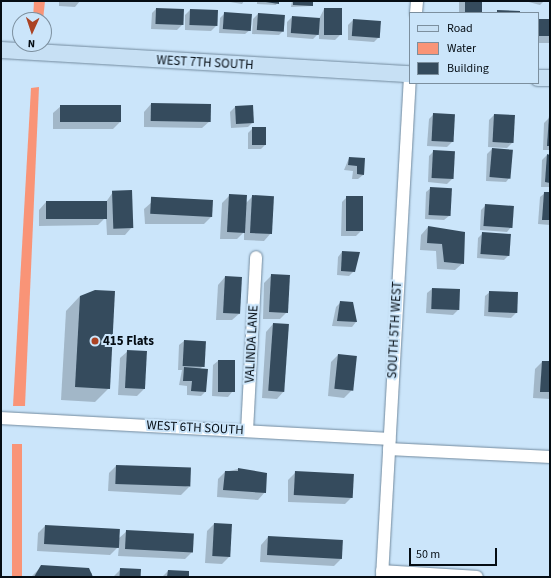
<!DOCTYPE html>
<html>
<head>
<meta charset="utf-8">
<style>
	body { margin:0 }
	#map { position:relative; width:551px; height:578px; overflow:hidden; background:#cbe5fa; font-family:"Source Sans 3",sans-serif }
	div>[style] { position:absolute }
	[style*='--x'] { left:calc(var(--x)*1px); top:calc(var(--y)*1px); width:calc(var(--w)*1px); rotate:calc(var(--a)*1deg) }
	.water>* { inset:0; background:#f99477; transform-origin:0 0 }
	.shadow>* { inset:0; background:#0003; transform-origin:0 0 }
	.building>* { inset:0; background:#354b5d; transform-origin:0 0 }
	.roads { filter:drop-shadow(0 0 1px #728a9e) drop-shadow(0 0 1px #728a9e) }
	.minor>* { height:12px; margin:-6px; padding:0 6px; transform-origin:6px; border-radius:6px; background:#fff }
	.major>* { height:16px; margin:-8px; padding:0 8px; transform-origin:8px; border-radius:8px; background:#c7e0f4 }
	.dots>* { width:11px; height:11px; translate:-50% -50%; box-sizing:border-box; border:2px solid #cbe5fa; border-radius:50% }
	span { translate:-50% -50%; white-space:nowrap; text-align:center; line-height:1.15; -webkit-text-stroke:4px #cbe5fa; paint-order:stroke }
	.street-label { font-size:13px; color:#050d14 }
	.poi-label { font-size:13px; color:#050d14; font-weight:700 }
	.left { translate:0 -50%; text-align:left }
	.frame { position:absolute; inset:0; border:2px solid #050d14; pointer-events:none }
	.legend { position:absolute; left:409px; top:12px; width:130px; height:72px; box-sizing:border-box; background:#cbe5fa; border:1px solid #7c8f9e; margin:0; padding:5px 7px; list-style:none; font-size:12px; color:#050d14 }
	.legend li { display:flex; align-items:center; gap:8px; height:20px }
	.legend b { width:20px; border:1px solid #7c8f9e }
	.north { position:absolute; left:12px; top:12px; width:40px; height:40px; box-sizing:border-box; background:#cbe5fa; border:1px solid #7c8f9e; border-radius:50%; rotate:183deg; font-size:11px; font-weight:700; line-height:16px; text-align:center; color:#050d14 }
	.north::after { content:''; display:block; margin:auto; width:14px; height:18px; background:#ab4324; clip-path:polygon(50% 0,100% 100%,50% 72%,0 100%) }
	.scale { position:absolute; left:409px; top:548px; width:88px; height:18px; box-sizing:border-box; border:2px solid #050d14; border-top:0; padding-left:5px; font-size:12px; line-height:14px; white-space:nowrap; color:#050d14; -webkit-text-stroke:3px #cbe5fa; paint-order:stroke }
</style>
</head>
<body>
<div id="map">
	<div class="water">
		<div style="clip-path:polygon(34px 1px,45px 1px,43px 20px,33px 20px)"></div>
		<div style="clip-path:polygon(39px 87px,25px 406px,13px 406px,31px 88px)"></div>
		<div style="left:12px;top:444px;width:10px;height:133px"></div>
	</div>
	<div class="shadow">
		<div style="clip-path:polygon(59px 1px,80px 1px,75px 7px,59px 6px)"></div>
		<div style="clip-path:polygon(224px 1px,244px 1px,242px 4px)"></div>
		<div style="clip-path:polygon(257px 1px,278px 1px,276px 5px,257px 4px)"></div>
		<div style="clip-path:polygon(292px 1px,312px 1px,312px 6px,291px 7px)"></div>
		<div style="left:459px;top:1px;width:22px;height:12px"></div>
		<div style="clip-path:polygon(525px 1px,544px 1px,540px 5px)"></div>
		<div style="clip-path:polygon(156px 9px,182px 25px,177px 30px,151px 29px,152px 13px)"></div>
		<div style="clip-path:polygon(324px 9px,340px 35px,335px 40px,319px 39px,319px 33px,313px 39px,287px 37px,287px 22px,292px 17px,319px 19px)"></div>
		<div style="clip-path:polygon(190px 10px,216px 26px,211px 31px,185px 30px,185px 15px)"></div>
		<div style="clip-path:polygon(225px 13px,250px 30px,245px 34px,219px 33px,220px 18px)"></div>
		<div style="clip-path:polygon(258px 14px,283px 31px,279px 35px,252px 34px,253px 19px)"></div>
		<div style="clip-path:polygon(353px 20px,379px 37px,374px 42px,348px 40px,348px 25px)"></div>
		<div style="left:538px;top:20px;width:12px;height:23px"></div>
		<div style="clip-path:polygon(151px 104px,210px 121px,202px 128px,144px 127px,144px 112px)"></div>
		<div style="clip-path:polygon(61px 106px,120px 122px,113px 129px,53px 129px,53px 113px)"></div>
		<div style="clip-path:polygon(235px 107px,253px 122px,248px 127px,231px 128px,230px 112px)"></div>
		<div style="clip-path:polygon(434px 114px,452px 142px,447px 147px,427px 146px,429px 119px)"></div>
		<div style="clip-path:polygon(494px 115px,514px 116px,512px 143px,507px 148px,488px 147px,489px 120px)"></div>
		<div style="clip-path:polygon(549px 118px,550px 150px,543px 150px,544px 123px)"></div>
		<div style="clip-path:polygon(253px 128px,266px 144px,261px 149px,248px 149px,248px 133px)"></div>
		<div style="clip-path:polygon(492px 149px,510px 177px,506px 182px,486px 181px,487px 154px)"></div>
		<div style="clip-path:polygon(434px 151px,452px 179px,447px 184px,428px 182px,429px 156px)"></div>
		<div style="clip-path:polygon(547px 155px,550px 156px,550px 187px,541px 187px,542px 160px)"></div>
		<div style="clip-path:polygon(349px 158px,364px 159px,363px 175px,358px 179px,352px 179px,353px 171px,344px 170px)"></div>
		<div style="clip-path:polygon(431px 188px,449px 216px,444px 220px,425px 219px,426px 192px)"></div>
		<div style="clip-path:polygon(113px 192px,132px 227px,125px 235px,107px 235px,106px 217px,98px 225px,39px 226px,39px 210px,46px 202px,106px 202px)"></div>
		<div style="clip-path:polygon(545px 193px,550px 193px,550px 225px,538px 224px,540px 197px)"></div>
		<div style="clip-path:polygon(229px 196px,245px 204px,253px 196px,271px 233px,264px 241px,244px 240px,244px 232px,237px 239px,220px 239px,222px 203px)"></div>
		<div style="clip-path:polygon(347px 197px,361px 231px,356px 236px,341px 236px,342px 202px)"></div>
		<div style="clip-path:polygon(212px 201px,211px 217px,204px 224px,145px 224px,144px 209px,152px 202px)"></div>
		<div style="clip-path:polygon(486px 205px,511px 227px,507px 232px,480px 230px,481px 210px)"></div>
		<div style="clip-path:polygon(428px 227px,463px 263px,455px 270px,437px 269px,436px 251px,420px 250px,421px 235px)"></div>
		<div style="clip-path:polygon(483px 233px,509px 255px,504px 260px,477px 258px,478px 238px)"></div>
		<div style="clip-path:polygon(342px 252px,354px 271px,349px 276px,337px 275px,338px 257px)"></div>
		<div style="clip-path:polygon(272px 275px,287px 312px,280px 319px,263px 319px,264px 283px)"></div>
		<div style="clip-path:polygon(225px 277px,240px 313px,232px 320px,216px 320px,218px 285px)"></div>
		<div style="clip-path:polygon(432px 289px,458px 310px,453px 315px,426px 313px,427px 293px)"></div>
		<div style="clip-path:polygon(490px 292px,516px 313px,511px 318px,484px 316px,485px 296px)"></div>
		<div style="clip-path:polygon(80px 296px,109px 388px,95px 402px,61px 400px,66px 311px)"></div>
		<div style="clip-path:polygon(341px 302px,356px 322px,352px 327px,332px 326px,336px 307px)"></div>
		<div style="clip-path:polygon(273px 324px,284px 391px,277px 399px,262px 398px,266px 332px)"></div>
		<div style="clip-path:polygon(184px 341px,203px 366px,200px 369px,206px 391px,201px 396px,187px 395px,187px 386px,179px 385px,182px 370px,178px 370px,179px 345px)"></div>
		<div style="clip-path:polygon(128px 351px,146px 352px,144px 389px,137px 396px,118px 395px,120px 358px)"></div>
		<div style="clip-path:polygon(338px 355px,352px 390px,344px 398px,328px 396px,331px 362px)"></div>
		<div style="clip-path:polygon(218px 361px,232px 392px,228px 397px,212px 396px,213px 365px)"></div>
		<div style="clip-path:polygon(542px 362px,550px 362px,550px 399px,533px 398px,535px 369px)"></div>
		<div style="clip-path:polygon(116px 466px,189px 487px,181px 495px,108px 491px,109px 473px)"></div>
		<div style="clip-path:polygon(238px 469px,265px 492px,258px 500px,217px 497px,218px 479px,225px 472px)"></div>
		<div style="clip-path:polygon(296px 472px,352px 497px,345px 504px,288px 502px,288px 480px)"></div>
		<div style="clip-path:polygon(214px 524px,230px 556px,222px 564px,205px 563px,207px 531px)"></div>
		<div style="clip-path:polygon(45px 526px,118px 539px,127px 531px,192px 552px,185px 559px,118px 556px,119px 546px,110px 555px,37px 551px,38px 533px)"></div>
		<div style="clip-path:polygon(268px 537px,341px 559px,334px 566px,260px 562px,261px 545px)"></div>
		<div style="clip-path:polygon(42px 566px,92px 573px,92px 577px,31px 577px)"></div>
		<div style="clip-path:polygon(121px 569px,140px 577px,113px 577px)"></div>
		<div style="clip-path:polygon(168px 571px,188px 577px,162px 577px)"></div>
	</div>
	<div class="building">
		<div style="clip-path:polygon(259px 1px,279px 1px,279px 4px)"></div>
		<div style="clip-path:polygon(293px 1px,313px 1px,313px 6px,293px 5px)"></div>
		<div style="left:465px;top:1px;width:17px;height:12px"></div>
		<div style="left:156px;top:8px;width:28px;height:16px;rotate:2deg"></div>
		<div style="left:324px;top:8px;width:18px;height:27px"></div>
		<div style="left:190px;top:9px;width:28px;height:16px;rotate:2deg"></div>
		<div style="clip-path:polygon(497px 10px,520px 11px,520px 13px,497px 13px)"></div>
		<div style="left:224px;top:12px;width:28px;height:17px;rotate:4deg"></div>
		<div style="left:258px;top:13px;width:27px;height:17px;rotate:4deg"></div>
		<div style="left:292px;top:16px;width:28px;height:17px;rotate:4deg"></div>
		<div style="left:353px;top:19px;width:28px;height:17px;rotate:4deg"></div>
		<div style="left:538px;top:19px;width:12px;height:17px"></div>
		<div style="left:151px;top:103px;width:60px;height:18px;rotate:1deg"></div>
		<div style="left:60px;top:105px;width:61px;height:17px"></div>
		<div style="left:253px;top:105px;width:18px;height:18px;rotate:87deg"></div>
		<div style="left:433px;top:113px;width:22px;height:28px;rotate:3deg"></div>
		<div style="left:494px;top:114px;width:21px;height:28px;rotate:3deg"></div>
		<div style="clip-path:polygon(549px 116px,550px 116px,550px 146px,547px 146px)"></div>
		<div style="left:252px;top:127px;width:14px;height:18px"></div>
		<div style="left:492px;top:148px;width:21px;height:29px;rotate:5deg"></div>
		<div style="left:433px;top:150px;width:22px;height:28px;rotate:3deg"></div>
		<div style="clip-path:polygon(547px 154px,550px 155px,550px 183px,545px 182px)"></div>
		<div style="clip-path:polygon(349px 157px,365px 158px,364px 175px,357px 174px,357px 166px,348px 165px)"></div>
		<div style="left:430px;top:187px;width:22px;height:28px;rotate:3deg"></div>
		<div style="left:132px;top:190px;width:38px;height:20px;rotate:88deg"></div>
		<div style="clip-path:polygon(544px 192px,550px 192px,550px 220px,542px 220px)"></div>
		<div style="left:229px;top:194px;width:18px;height:38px;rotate:3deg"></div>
		<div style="left:252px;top:195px;width:22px;height:38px;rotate:3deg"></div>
		<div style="left:346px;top:196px;width:17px;height:35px"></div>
		<div style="left:213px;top:200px;width:17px;height:62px;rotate:93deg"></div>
		<div style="left:46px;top:201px;width:61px;height:18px"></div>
		<div style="left:485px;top:204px;width:29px;height:22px;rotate:4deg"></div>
		<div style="clip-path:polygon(428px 226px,465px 232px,464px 264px,444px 262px,442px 244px,427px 243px)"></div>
		<div style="left:482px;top:232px;width:29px;height:22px;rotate:4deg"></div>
		<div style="clip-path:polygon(342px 251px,360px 252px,355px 272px,341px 271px)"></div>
		<div style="left:271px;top:274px;width:19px;height:38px;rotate:3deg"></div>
		<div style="left:225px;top:276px;width:17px;height:37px;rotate:3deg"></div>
		<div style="left:432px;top:288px;width:28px;height:21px;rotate:2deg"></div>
		<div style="clip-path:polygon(95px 290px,115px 291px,110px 389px,75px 387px,80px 296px)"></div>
		<div style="left:489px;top:291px;width:29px;height:21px;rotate:2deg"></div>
		<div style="clip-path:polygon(340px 301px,353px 302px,357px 322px,337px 321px)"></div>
		<div style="left:273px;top:323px;width:16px;height:68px;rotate:4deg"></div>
		<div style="left:184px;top:340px;width:22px;height:26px;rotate:3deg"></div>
		<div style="left:127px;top:350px;width:20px;height:38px;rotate:3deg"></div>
		<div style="left:338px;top:354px;width:19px;height:35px;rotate:6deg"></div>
		<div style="left:218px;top:360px;width:17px;height:32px"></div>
		<div style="clip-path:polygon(542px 361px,550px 361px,550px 392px,540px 392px)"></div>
		<div style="clip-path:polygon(184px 367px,208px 369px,206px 392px,191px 391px,192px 381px,183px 381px)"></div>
		<div style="left:116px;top:465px;width:75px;height:19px;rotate:2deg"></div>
		<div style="clip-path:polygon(238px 468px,267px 473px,266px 493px,223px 490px,225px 471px,238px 471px)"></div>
		<div style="left:295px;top:471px;width:59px;height:24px;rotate:3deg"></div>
		<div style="left:214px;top:523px;width:18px;height:33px;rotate:3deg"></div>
		<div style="left:45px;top:525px;width:75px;height:19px;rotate:3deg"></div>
		<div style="left:126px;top:530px;width:68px;height:19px;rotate:3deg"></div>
		<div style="left:268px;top:536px;width:75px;height:19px;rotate:3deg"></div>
		<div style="clip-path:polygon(41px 565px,89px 568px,93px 577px,34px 577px)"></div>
		<div style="left:120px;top:568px;width:21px;height:9px;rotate:3deg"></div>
		<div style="clip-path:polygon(168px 570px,189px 571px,189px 577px,167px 577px)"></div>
	</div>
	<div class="roads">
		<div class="minor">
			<div style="--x:416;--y:13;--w:12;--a:-85"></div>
			<div style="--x:1;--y:418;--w:389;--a:3.1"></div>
			<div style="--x:247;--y:431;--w:174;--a:-87"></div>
			<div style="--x:389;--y:449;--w:161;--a:2.8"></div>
			<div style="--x:382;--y:571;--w:95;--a:3.6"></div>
			<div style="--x:382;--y:577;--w:495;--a:-86.8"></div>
		</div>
		<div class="major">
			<div style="--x:1;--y:50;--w:410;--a:3.4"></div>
			<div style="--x:538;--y:78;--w:12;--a:0"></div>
		</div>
	</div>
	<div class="dots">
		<div style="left:95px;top:341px;background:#ab4324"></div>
	</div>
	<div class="street-label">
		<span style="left:205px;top:63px;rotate:3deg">WEST 7TH SOUTH</span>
		<span style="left:395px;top:330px;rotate:-87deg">SOUTH 5TH WEST</span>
		<span style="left:252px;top:344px;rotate:-87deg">VALINDA LANE</span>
		<span style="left:195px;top:428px;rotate:3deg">WEST 6TH SOUTH</span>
	</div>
	<div class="poi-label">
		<span class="left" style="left:103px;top:341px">415 Flats</span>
	</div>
	<div class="frame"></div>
	<ul class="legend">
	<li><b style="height:5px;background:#c7e0f4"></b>Road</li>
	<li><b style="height:11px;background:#f99477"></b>Water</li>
	<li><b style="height:11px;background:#354b5d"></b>Building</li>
	</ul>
	<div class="north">N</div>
	<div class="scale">50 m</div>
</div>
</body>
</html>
